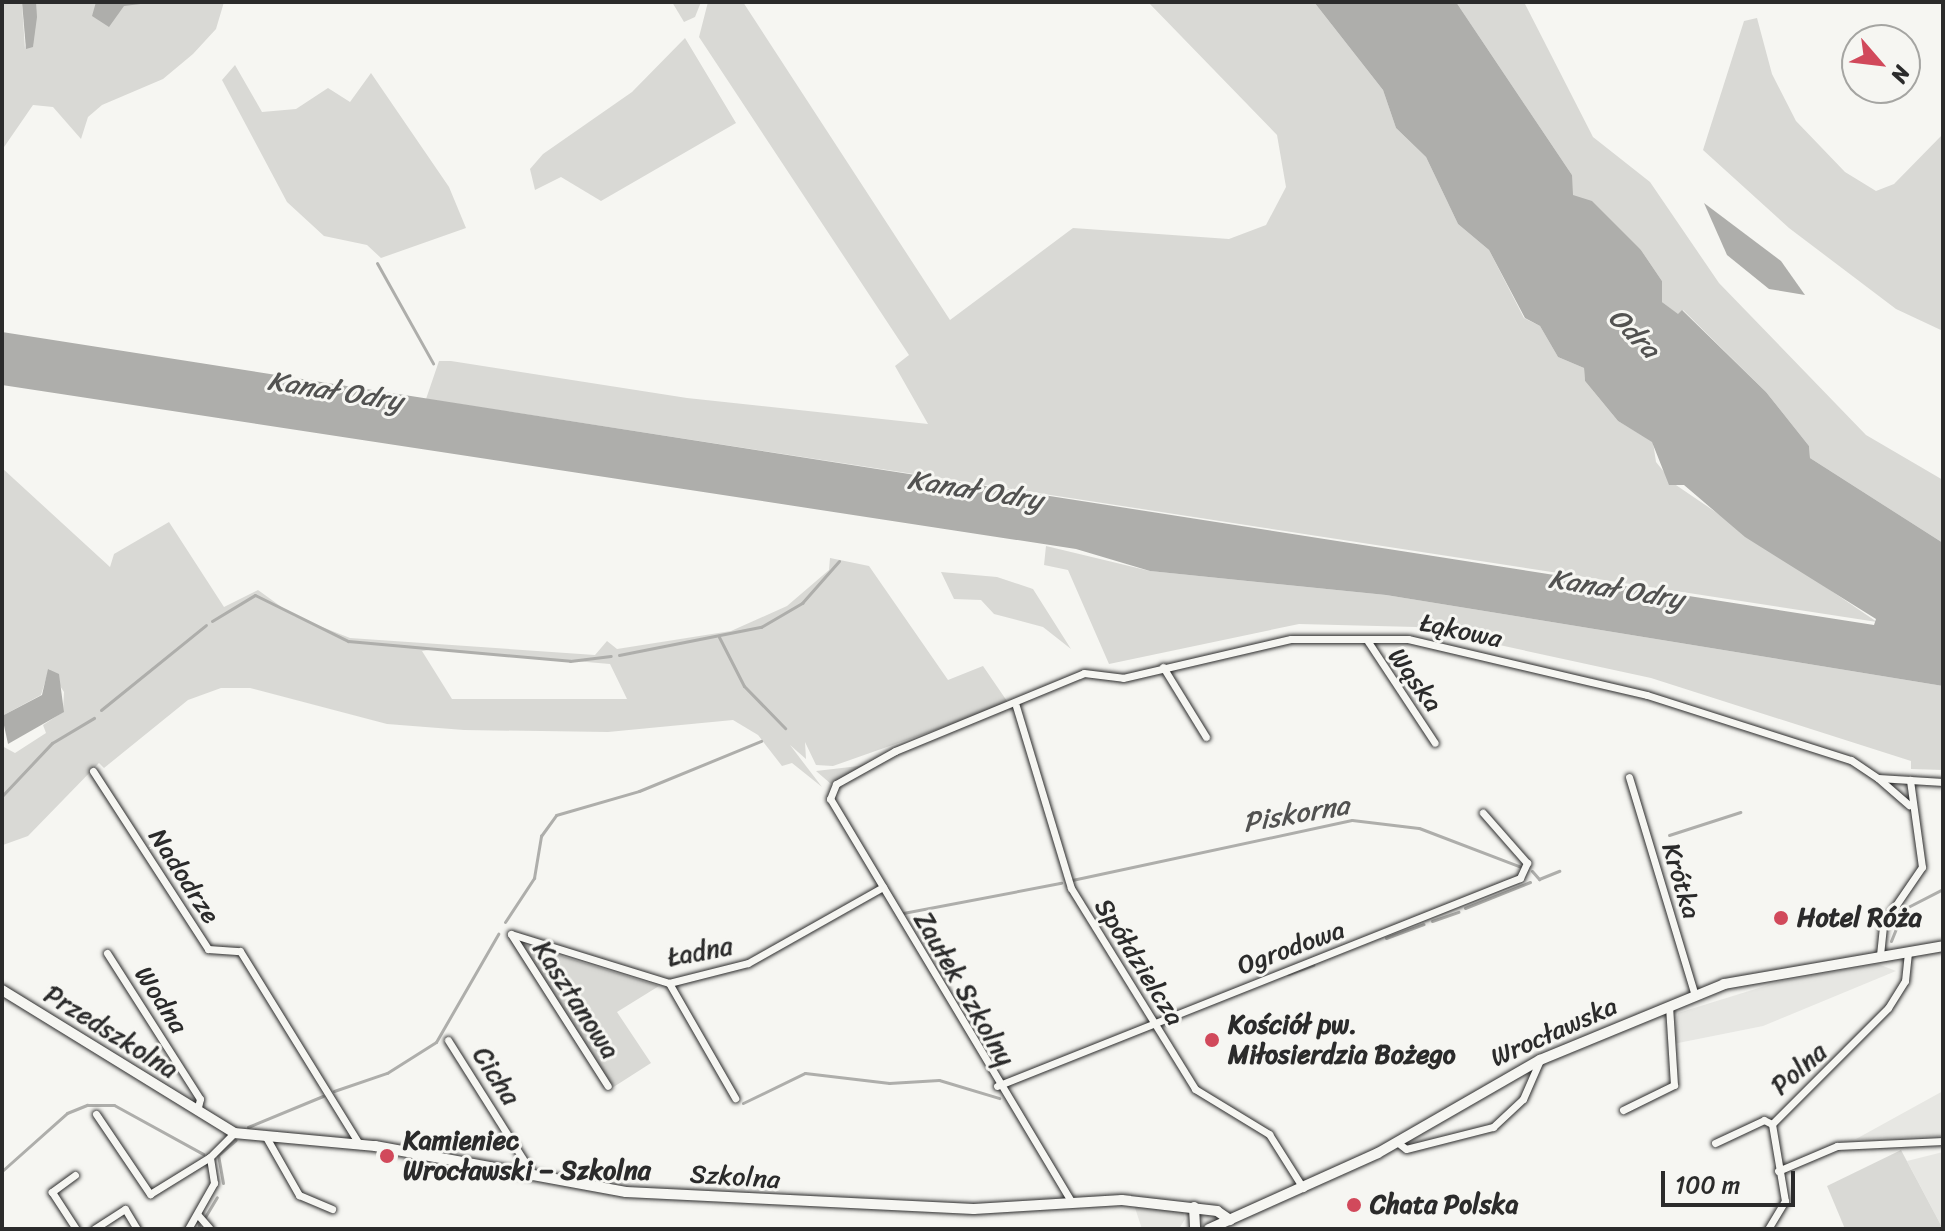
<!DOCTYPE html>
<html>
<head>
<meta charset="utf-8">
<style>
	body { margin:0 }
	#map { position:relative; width:1945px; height:1231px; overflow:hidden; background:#f6f6f2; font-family:Sriracha,sans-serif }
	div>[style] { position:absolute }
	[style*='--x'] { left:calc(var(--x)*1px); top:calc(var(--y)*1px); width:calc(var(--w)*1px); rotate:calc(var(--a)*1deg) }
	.built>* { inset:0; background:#e7e7e3 }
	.green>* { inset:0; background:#d9d9d5 }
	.water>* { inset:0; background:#aeaeab }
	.stream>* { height:3px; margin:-1.5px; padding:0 1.5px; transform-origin:1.5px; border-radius:1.5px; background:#aeaeab }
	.roads { filter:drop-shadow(0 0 2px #2b2b2b) drop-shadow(0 0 2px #2b2b2b) }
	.street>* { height:7px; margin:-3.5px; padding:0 3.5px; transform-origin:3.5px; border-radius:3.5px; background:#f6f6f2 }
	.secondary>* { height:10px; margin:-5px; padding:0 5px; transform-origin:5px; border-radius:5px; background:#f6f6f2 }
	.dots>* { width:22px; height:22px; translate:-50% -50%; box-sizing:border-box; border:4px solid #f6f6f2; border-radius:50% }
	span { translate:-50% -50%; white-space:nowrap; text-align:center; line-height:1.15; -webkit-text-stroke:6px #f6f6f2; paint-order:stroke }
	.street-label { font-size:26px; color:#2b2b2b }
	.poi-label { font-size:26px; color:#2b2b2b; font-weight:700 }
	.left { translate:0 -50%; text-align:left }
	.water-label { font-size:28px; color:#525251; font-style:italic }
	.frame { position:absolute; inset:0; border:4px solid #2b2b2b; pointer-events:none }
	.north { position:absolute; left:1841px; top:24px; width:80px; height:80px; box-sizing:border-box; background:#f6f6f2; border:2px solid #a5a5a2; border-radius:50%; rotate:118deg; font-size:22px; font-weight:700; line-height:32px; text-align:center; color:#2b2b2b }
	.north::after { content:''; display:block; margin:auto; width:28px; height:36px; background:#d1495b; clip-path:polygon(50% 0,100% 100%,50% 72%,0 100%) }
	.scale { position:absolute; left:1661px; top:1171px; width:134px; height:36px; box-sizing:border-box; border:4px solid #2b2b2b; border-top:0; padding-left:10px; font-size:24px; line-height:28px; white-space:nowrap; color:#2b2b2b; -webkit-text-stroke:6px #f6f6f2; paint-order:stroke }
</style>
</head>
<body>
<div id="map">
	<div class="built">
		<div style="clip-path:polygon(1878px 964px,1896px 971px,1763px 1026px,1673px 1044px,1678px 1013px,1778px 982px)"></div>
		<div style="clip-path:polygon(1943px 1091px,1943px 1136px,1856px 1139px)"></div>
		<div style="clip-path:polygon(1943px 1152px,1943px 1229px,1907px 1161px)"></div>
		<div style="clip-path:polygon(1134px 1205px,1183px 1211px,1185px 1219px,1179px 1229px,1142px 1229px)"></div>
	</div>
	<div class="green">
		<div style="clip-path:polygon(2px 2px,22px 4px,25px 49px,36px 2px,224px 2px,216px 29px,193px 54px,163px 79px,102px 105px,88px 117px,81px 139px,53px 107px,33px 105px,2px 150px)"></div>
		<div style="clip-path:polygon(672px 2px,701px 2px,695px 17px,684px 22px)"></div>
		<div style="clip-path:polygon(708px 2px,743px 2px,950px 320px,1073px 228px,1229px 239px,1266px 225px,1286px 187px,1277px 135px,1148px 2px,1314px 2px,1383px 90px,1396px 128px,1426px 157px,1458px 224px,1489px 250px,1524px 318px,1540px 326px,1558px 357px,1584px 368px,1585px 381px,1618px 421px,1653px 442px,1656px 462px,1673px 483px,1877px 622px,426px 399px,439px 361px,451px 361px,687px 398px,928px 424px,895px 366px,909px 355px,699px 37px)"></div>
		<div style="clip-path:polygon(1456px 2px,1524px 2px,1593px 137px,1650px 182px,1719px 283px,1866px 435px,1943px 480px,1943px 543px,1810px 458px,1809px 446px,1766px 392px,1683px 310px,1678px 315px,1662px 302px,1662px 281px,1641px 250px,1572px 195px,1572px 175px)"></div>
		<div style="clip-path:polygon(1757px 18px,1772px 74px,1796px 121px,1845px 172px,1876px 191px,1894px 184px,1943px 134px,1943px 331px,1896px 309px,1789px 228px,1703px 150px,1744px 21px)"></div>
		<div style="clip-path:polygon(685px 38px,736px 123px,601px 201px,561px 177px,535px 190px,530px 169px,543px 154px,632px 92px)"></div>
		<div style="clip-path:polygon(235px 65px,262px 112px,296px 109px,328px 88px,350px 102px,371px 73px,449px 187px,466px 228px,381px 258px,367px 245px,324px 236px,287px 202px,222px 80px)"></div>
		<div style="clip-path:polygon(evenodd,2px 468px,110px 567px,114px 554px,169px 522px,224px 607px,258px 590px,294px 616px,350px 638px,595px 655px,607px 641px,617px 649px,731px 631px,787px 606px,829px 570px,830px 558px,869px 566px,948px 680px,983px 666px,1009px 704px,833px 766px,816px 765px,805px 742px,806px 759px,790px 745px,822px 787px,792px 763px,782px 766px,758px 735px,733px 720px,608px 732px,464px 730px,387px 724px,250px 688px,221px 688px,188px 700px,104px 768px,99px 763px,28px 836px,3px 845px,2px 746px,15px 753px,46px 733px,43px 725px,63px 712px,64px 692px,49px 669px,41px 695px,2px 716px,2px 468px,436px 649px,610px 664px,627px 699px,452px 699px,422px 651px,436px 649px)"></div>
		<div style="clip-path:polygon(1046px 546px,1150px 571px,1386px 595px,1943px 686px,1943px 770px,1911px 769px,1911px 761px,1651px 678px,1416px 627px,1299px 624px,1109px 664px,1068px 570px,1044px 565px)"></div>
		<div style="clip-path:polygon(941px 572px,997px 577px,1033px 589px,1071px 649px,1043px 627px,994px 614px,981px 600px,954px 599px)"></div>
		<div style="clip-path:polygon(877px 759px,831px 784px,816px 771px,859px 766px)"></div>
		<div style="clip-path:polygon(519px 943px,659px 986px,617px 1012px,651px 1063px,612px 1088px)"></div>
		<div style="clip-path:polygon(1901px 1150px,1943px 1229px,1845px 1229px,1827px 1186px)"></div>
	</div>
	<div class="water">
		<div style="clip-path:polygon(22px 2px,36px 2px,37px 17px,33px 47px,26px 49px)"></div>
		<div style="clip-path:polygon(96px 2px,157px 2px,124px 6px,109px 27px,92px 16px)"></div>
		<div style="clip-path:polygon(1314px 2px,1456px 2px,1572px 175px,1573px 195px,1592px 201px,1641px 250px,1662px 281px,1662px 302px,1678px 314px,1682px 310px,1766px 392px,1809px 446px,1810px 458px,1943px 543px,1943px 686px,1386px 595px,1150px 571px,1076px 549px,2px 385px,2px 332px,1874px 625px,1876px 619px,1745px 537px,1684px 485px,1669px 485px,1652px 442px,1618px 421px,1585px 381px,1584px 368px,1558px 357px,1540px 326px,1525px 318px,1489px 250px,1458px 224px,1426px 157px,1396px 128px,1383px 90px)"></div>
		<div style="clip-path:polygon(1704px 203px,1781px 261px,1805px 295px,1769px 289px,1727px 255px)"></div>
		<div style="clip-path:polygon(48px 669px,59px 674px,64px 712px,8px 744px,2px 716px,42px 695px)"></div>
	</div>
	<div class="stream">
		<div style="--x:377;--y:263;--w:115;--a:60.8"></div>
		<div style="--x:212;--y:621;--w:50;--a:-31.2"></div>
		<div style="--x:255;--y:595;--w:104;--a:26.3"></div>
		<div style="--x:348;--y:641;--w:223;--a:5.1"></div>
		<div style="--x:570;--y:661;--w:41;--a:-7"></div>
		<div style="--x:719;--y:637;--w:55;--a:63"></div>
		<div style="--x:744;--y:686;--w:59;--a:45.7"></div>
		<div style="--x:619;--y:655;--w:145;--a:-11.2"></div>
		<div style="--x:761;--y:627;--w:48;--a:-30.3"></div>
		<div style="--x:802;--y:603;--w:56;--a:-48.6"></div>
		<div style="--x:101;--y:710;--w:135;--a:-39"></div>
		<div style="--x:2;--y:796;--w:73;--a:-46.7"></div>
		<div style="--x:52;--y:743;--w:49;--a:-30.8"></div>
		<div style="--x:1669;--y:835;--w:75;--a:-17.9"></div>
		<div style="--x:1532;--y:871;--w:11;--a:49"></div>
		<div style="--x:1539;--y:879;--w:22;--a:-22"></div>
		<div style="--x:1072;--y:880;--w:286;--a:-12.1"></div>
		<div style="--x:1352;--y:820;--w:67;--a:6.8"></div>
		<div style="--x:1419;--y:828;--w:109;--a:20.9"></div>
		<div style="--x:1465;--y:908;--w:70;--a:-21.8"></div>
		<div style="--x:903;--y:913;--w:161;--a:-10.8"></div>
		<div style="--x:1432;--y:921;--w:28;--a:-19"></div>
		<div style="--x:505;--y:922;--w:53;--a:-56.6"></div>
		<div style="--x:534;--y:878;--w:43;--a:-80.5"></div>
		<div style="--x:541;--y:836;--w:26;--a:-54"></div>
		<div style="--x:556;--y:815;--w:86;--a:-16.1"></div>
		<div style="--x:639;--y:791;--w:132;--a:-22.3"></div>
		<div style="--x:1386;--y:938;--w:40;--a:-20.2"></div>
		<div style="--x:1891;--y:941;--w:35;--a:-68"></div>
		<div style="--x:1904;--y:909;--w:44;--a:-27.1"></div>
		<div style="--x:1288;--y:974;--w:27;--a:-20"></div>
		<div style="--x:334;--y:1091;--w:56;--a:-18.8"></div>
		<div style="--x:387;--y:1073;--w:58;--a:-32.3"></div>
		<div style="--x:436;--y:1042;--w:125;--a:-60.1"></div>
		<div style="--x:743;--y:1103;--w:69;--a:-25.8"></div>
		<div style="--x:805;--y:1073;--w:85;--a:6.8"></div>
		<div style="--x:889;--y:1083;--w:50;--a:-3.4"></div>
		<div style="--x:939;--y:1080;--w:63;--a:16.7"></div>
		<div style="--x:248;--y:1127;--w:81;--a:-22.5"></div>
		<div style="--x:2;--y:1171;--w:87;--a:-41.7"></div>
		<div style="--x:67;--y:1113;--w:22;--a:-22"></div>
		<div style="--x:87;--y:1105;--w:27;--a:0"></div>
		<div style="--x:114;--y:1105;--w:102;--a:28.8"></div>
		<div style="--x:223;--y:1183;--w:28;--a:-100"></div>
		<div style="--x:218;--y:1155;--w:23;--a:-40"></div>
		<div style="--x:205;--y:1217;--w:23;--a:-59"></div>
		<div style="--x:198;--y:1229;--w:4;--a:-76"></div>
	</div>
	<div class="roads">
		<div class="street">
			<div style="--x:1367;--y:640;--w:123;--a:56.6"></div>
			<div style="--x:1163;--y:667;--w:82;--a:58.4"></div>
			<div style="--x:1016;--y:706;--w:190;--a:73.2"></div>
			<div style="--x:1071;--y:888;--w:236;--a:58.3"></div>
			<div style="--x:1195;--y:1089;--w:87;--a:31.3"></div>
			<div style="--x:1269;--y:1134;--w:64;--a:57.8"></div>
			<div style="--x:93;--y:771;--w:212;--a:57.1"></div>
			<div style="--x:208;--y:949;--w:32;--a:4"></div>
			<div style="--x:240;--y:951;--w:228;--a:58.3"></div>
			<div style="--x:1629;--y:777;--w:229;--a:73.2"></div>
			<div style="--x:1879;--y:779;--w:40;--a:41"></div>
			<div style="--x:511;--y:934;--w:165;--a:17.2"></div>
			<div style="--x:669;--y:983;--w:81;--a:-14.2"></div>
			<div style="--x:748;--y:963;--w:155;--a:-29.4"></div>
			<div style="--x:511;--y:934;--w:180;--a:57.5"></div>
			<div style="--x:107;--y:953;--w:173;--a:57.5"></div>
			<div style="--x:200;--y:1099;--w:12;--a:104"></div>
			<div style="--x:1880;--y:955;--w:31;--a:-84"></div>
			<div style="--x:1883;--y:924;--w:69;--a:-55.6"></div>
			<div style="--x:1922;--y:867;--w:88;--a:-97.9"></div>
			<div style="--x:669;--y:983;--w:133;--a:60.1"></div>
			<div style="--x:448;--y:1040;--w:160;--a:57.8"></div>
			<div style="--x:997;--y:1086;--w:563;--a:-21.69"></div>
			<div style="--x:1520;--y:878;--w:17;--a:-65"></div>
			<div style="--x:1527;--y:863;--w:67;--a:-131.3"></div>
			<div style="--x:1623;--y:1110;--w:57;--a:-26.1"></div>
			<div style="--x:1674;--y:1085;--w:79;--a:-93.6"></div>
			<div style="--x:96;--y:1114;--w:97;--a:56"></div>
			<div style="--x:150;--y:1194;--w:70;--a:-31.7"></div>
			<div style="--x:266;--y:1137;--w:67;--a:60.4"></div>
			<div style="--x:299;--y:1195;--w:36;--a:23"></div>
			<div style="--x:1397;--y:1142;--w:11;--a:38"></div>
			<div style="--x:1406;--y:1149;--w:90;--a:-14.2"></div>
			<div style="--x:1493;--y:1127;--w:41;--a:-43"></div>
			<div style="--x:1523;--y:1099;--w:43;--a:-66.4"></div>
			<div style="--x:1715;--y:1143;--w:54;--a:-25.1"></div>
			<div style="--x:1764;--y:1120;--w:9;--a:27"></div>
			<div style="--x:1778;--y:1171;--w:64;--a:-23"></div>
			<div style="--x:1837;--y:1146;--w:106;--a:-2.7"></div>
			<div style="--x:75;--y:1175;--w:29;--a:144"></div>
			<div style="--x:52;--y:1192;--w:44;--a:57"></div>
			<div style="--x:1071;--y:1201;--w:469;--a:-120.9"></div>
			<div style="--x:830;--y:799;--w:16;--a:-68"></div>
			<div style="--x:836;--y:784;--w:68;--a:-29.2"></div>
			<div style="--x:895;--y:751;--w:204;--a:-22.4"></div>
			<div style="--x:1084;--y:673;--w:39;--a:7"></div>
			<div style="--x:1123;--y:678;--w:172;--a:-13.1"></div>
			<div style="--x:1291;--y:639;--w:117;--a:0"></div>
			<div style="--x:1408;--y:639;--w:245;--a:13.2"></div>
			<div style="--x:1647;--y:695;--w:214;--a:17.7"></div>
			<div style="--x:1851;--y:760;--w:32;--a:34"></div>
			<div style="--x:1878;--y:778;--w:65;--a:3.5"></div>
			<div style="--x:198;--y:1215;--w:18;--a:49"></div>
			<div style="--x:94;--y:1229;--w:37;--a:-33"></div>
			<div style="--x:125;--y:1209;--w:23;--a:59"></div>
			<div style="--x:188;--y:1229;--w:53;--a:-60.5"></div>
			<div style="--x:214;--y:1183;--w:26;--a:-99"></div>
			<div style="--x:210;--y:1157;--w:34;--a:-45"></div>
			<div style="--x:1768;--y:1229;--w:33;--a:-59"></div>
			<div style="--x:1785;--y:1201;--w:78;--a:-99.6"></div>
			<div style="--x:1772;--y:1124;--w:164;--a:-45"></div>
			<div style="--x:1888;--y:1008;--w:32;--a:-58"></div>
			<div style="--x:1905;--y:981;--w:30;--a:-84"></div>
		</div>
		<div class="secondary">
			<div style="--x:2;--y:990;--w:273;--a:31.6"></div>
			<div style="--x:234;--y:1133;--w:142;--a:5.3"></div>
			<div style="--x:375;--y:1146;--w:255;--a:10.4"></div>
			<div style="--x:626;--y:1192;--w:348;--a:2.8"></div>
			<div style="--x:974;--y:1209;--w:148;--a:-3.5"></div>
			<div style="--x:1122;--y:1200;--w:96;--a:6.6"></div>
			<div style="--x:1217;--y:1211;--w:16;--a:35"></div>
			<div style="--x:1194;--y:1207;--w:22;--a:87"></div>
			<div style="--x:1209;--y:1229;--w:185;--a:-24.2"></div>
			<div style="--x:1378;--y:1153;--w:187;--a:-29.9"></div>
			<div style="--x:1540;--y:1060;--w:199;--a:-22.4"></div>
			<div style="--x:1724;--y:984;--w:222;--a:-9.8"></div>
		</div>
	</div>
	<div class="dots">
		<div style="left:1781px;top:918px;background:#d1495b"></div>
		<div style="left:1212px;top:1040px;background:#d1495b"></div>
		<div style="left:387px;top:1156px;background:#d1495b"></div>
		<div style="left:1354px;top:1205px;background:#d1495b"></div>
	</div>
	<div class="street-label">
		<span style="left:1461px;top:631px;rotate:12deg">Łąkowa</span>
		<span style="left:1415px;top:680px;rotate:54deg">Wąska</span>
		<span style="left:184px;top:876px;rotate:57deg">Nadodrze</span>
		<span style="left:1681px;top:881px;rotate:73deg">Krótka</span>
		<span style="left:1291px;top:948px;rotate:-20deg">Ogrodowa</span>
		<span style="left:700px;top:952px;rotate:-11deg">Ładna</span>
		<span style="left:1139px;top:962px;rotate:58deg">Spółdzielcza</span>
		<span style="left:964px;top:989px;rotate:60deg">Zaułek Szkolny</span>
		<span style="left:161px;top:1000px;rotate:57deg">Wodna</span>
		<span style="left:576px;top:1000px;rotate:57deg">Kasztanowa</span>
		<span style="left:111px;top:1032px;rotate:32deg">Przedszkolna</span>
		<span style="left:1554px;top:1032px;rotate:-24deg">Wrocławska</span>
		<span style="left:1799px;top:1069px;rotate:-41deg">Polna</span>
		<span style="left:496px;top:1076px;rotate:57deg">Cicha</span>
		<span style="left:735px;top:1177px;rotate:4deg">Szkolna</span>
	</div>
	<div class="poi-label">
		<span class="left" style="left:1797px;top:918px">Hotel Róża</span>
		<span class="left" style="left:1228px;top:1040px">Kościół pw.<br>Miłosierdzia Bożego</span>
		<span class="left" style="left:403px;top:1156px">Kamieniec<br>Wrocławski – Szkolna</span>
		<span class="left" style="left:1370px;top:1205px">Chata Polska</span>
	</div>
	<div class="water-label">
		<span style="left:1634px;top:333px;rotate:45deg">Odra</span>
		<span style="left:335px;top:391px;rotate:9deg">Kanał Odry</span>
		<span style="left:975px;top:490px;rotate:9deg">Kanał Odry</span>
		<span style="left:1616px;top:589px;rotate:9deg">Kanał Odry</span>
		<span style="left:1296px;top:814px;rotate:-10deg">Piskorna</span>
	</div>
	<div class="frame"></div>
	<div class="north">N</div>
	<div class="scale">100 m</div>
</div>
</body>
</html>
